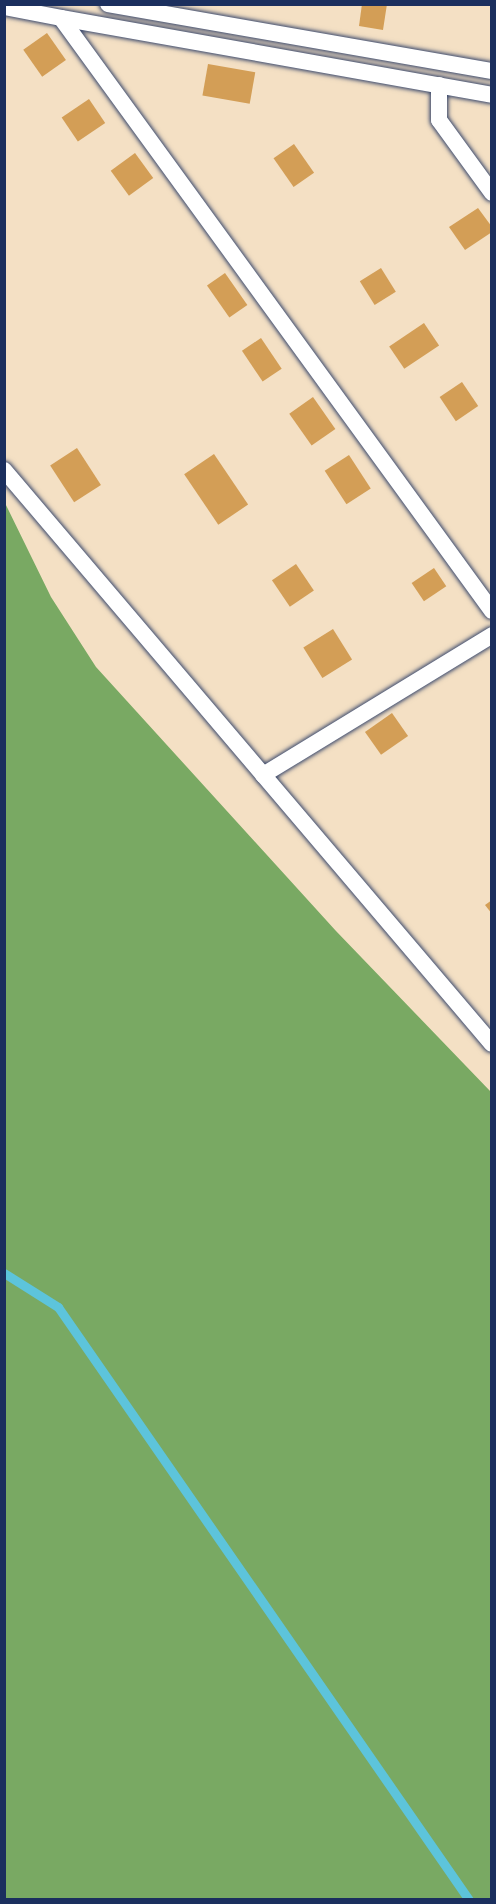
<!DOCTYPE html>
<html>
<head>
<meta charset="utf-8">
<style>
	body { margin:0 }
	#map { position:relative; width:496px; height:1904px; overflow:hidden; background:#f4e0c4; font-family:Dekko,sans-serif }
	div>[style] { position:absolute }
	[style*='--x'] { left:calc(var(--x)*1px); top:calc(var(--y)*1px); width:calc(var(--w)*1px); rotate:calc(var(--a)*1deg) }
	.forest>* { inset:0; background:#79a963 }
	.stream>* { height:9px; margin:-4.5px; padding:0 4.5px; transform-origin:4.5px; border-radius:4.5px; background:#5dc4db }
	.building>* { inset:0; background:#d39e56; transform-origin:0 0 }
	.roads { filter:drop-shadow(0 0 2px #3c4a6d) drop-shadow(0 0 2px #3c4a6d) }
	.service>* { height:16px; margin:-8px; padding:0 8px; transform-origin:8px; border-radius:8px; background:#fff }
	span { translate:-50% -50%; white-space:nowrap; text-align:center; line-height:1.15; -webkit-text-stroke:6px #f7f3e8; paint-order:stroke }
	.frame { position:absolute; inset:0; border:6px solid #1b2f5e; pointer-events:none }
</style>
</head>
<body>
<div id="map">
	<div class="forest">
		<div style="clip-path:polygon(5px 503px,51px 597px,96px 667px,336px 931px,491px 1092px,491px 1899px,5px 1899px)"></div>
	</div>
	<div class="stream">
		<div style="--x:4;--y:1273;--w:64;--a:32.2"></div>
		<div style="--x:58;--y:1307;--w:722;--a:55.27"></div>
	</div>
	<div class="building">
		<div style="clip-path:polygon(362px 4px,387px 4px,383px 30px,359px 26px)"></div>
		<div style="left:47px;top:33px;width:33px;height:29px;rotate:55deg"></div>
		<div style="left:208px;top:64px;width:48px;height:32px;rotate:10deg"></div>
		<div style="left:89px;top:99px;width:29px;height:33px;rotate:56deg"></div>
		<div style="left:294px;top:144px;width:35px;height:25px;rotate:55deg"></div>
		<div style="left:135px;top:153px;width:31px;height:30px;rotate:54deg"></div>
		<div style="clip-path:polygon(478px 208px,492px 227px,492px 232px,465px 250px,449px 227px)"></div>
		<div style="left:381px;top:268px;width:28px;height:25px;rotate:58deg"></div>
		<div style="left:225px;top:273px;width:39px;height:22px;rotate:55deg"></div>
		<div style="left:424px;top:323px;width:27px;height:42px;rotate:56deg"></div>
		<div style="left:261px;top:338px;width:37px;height:23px;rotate:56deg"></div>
		<div style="left:462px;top:382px;width:29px;height:27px;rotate:56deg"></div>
		<div style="left:313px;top:397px;width:39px;height:29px;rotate:55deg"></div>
		<div style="left:77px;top:448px;width:44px;height:32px;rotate:57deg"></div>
		<div style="left:214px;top:454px;width:61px;height:36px;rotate:56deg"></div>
		<div style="left:349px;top:455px;width:40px;height:29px;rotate:57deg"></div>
		<div style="left:296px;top:564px;width:32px;height:29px;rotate:56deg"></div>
		<div style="left:434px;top:568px;width:22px;height:27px;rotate:56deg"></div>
		<div style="left:333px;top:629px;width:36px;height:35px;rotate:58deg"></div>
		<div style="left:392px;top:713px;width:28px;height:33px;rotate:55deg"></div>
		<div style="clip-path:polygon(492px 900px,492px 914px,485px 905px)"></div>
	</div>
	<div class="roads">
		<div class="service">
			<div style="--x:108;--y:4;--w:390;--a:9.9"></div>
			<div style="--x:4;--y:7;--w:58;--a:10.9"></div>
			<div style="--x:61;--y:18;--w:733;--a:53.99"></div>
			<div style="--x:61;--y:18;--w:438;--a:10.1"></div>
			<div style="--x:439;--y:85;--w:35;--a:90"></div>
			<div style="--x:439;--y:120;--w:90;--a:54"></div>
			<div style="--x:4;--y:470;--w:753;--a:49.63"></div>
			<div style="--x:263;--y:775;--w:268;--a:-31.4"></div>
		</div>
	</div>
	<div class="frame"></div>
</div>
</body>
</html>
